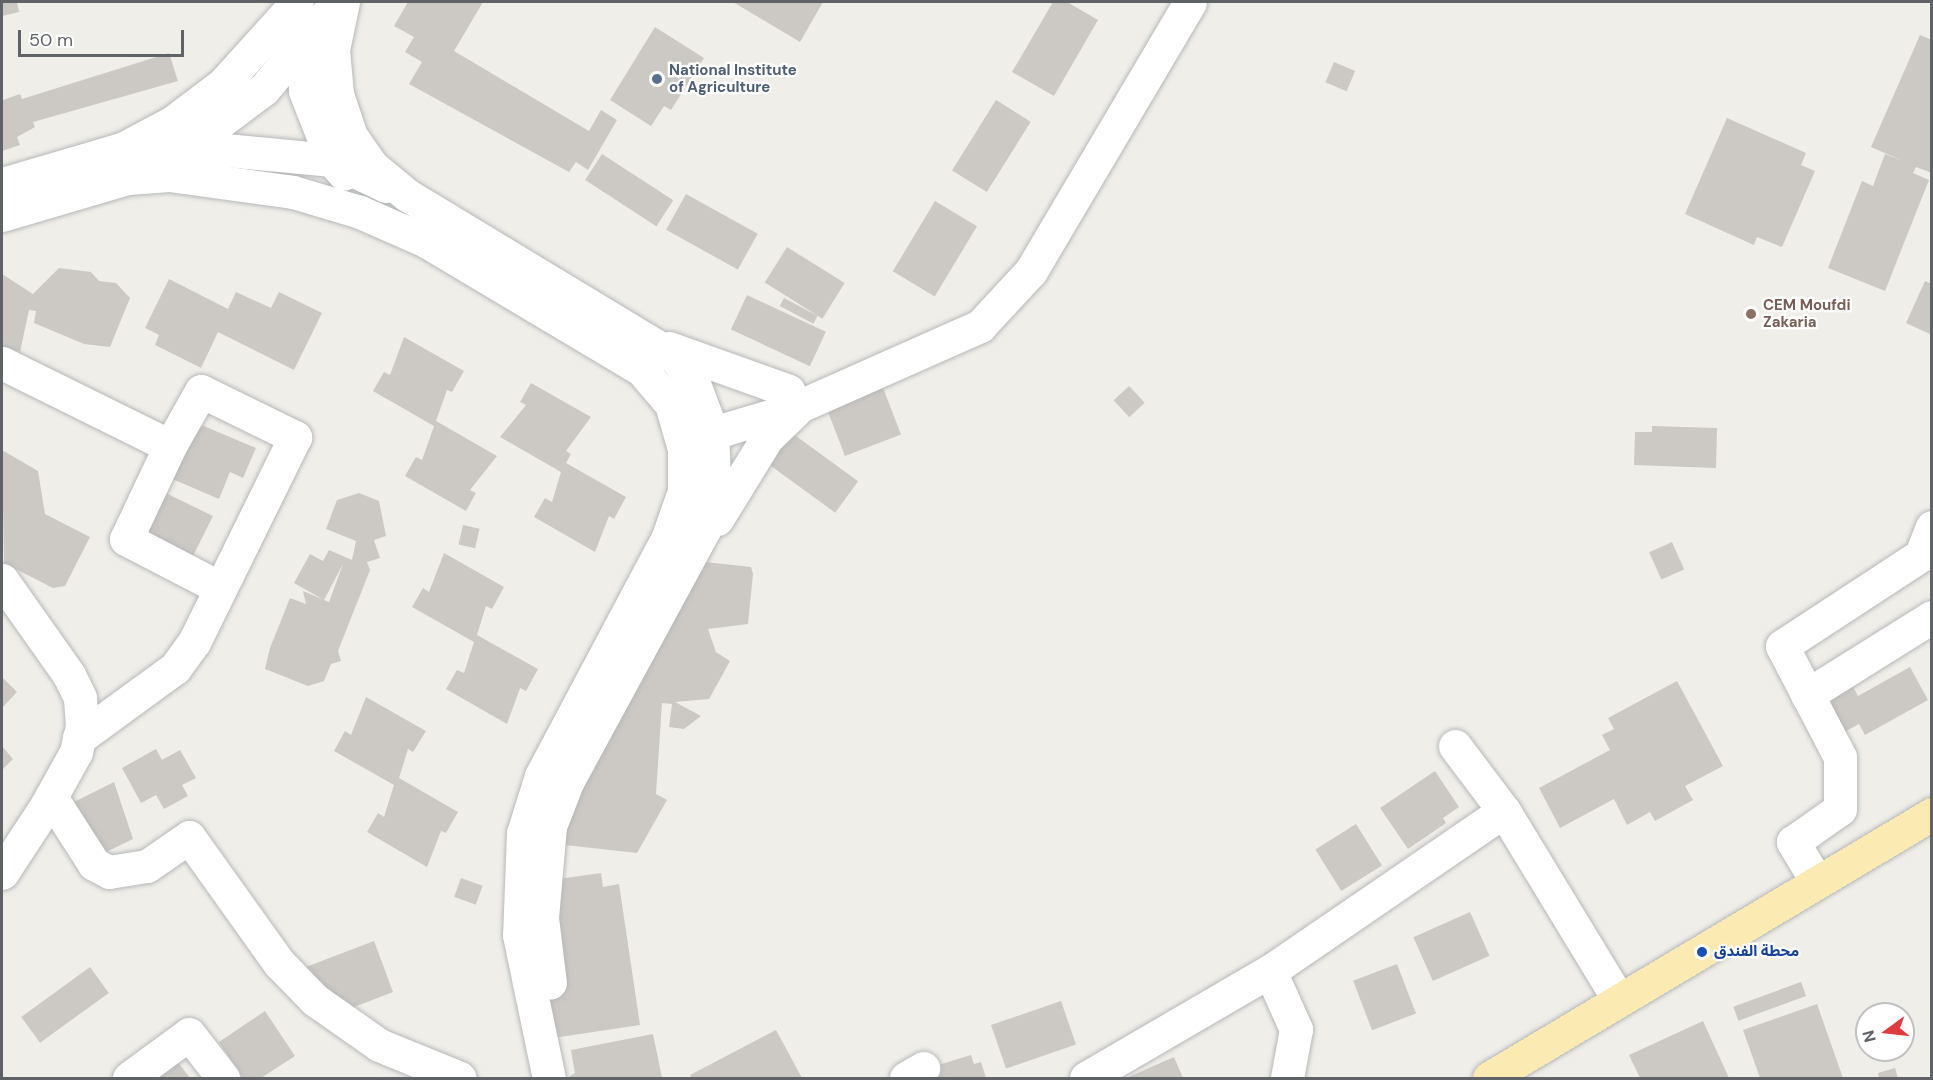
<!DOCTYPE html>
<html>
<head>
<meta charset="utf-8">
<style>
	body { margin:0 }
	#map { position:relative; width:1933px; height:1080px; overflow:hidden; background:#f0eee8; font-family:"DM Sans","Noto Sans Arabic",sans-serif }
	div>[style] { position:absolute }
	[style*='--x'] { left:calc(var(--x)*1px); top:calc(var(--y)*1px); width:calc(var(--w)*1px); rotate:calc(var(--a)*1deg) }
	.building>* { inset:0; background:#ccc9c4; transform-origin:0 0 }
	.roads { filter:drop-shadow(0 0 2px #b5b8bb) drop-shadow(0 0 2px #b5b8bb) }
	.minor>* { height:33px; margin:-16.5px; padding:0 16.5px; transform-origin:16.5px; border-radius:16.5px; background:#fff }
	.major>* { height:33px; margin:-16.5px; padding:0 16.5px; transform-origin:16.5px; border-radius:16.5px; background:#fbeab2 }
	.dots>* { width:16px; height:16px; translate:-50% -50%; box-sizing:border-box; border:3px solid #fff; border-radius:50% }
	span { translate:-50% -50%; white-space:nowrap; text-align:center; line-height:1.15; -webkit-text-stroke:4.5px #fff; paint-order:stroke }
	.service-label { font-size:15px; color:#4e5e75; font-weight:700 }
	.left { translate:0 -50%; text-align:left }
	.education-label { font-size:15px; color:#785e54; font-weight:700 }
	.transit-label { font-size:15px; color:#164399; font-weight:700 }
	.frame { position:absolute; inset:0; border:3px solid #5f6367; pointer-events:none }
	.north { position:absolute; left:1855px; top:1002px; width:60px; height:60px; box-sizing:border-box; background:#fff; border:2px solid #bfc1c2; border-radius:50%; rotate:255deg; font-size:16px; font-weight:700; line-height:24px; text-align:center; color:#5f6367 }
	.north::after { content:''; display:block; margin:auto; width:21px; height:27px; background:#e13c3d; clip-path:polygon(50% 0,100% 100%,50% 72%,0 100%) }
	.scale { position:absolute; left:18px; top:30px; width:166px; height:27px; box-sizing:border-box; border:3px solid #5f6367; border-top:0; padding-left:8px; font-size:18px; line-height:21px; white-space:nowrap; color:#5f6367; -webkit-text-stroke:4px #fff; paint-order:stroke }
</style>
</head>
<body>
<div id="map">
	<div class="building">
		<div style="clip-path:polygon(2px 2px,17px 2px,19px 12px,2px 16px)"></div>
		<div style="clip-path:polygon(408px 2px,483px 2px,454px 51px,589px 131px,601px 110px,617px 120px,588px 170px,576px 162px,569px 172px,409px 84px,422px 62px,405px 52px,414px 37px,394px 26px)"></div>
		<div style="clip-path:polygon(733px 2px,823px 2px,800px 42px)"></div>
		<div style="clip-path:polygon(1053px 2px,1067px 2px,1098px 20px,1054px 96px,1012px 72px)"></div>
		<div style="clip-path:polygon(655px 27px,704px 58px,671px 110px,664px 106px,651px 126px,610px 100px)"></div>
		<div style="clip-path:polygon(1920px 35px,1932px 40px,1932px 173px,1916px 167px,1913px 173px,1929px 180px,1885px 291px,1828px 268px,1862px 181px,1873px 186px,1885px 154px,1903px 161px,1871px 147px)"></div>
		<div style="clip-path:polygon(169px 53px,178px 81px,33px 122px,35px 127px,17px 137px,20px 145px,2px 151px,3px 100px,20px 94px,22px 99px)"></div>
		<div style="left:1334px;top:62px;width:23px;height:22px;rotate:23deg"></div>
		<div style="left:996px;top:100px;width:41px;height:83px;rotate:32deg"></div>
		<div style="clip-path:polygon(1727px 118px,1806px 153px,1801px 165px,1815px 171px,1782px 247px,1757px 237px,1754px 245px,1685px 214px)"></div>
		<div style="left:602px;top:154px;width:85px;height:31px;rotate:33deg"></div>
		<div style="left:686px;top:194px;width:82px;height:41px;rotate:29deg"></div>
		<div style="left:935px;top:201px;width:49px;height:82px;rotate:31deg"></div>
		<div style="left:787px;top:247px;width:68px;height:42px;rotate:32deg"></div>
		<div style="clip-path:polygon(59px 268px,91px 272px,99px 281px,116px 283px,130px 298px,110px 347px,84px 344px,34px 323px,36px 311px,29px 310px,20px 352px,2px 347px,2px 274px,33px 294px)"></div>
		<div style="clip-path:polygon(169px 279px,228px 309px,236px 292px,271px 308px,279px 292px,322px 313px,294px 370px,218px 332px,201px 368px,155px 345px,159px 335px,145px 328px)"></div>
		<div style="clip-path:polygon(1925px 281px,1932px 284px,1932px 335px,1906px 323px)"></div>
		<div style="left:747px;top:295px;width:87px;height:38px;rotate:25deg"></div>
		<div style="left:784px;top:298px;width:38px;height:9px;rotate:28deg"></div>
		<div style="clip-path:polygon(404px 337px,464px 371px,452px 392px,447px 390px,436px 421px,497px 456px,470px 490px,476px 493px,466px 511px,405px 476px,416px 457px,422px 460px,434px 426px,373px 391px,384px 372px,390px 375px)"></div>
		<div style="clip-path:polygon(531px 383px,591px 417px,566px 451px,571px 454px,566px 463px,626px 497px,614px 519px,609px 516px,595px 552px,534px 517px,545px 498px,552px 502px,561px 472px,500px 437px,526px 405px,520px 402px)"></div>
		<div style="left:882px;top:385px;width:53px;height:60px;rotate:69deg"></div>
		<div style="left:1129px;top:386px;width:23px;height:21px;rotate:47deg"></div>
		<div style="clip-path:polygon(180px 416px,256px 448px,243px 478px,230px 472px,219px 499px,156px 472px)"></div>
		<div style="left:774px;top:420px;width:104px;height:39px;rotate:36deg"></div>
		<div style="clip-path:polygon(1652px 426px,1717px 428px,1716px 468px,1634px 465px,1635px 432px,1652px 432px)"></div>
		<div style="clip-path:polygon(2px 450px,38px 471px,45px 514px,90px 537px,65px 586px,53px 588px,4px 563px)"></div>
		<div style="clip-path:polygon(141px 481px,213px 516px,188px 566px,126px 535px)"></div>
		<div style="clip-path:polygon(359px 493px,379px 501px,386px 536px,374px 540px,380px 558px,367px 562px,370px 570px,338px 651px,341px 661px,331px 664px,324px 681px,308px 686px,265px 669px,270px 648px,290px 598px,306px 604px,303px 591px,329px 602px,343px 564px,324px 600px,294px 583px,310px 554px,323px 561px,329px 550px,352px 560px,356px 541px,326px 529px,337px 500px)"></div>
		<div style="left:463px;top:525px;width:17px;height:20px;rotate:13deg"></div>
		<div style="left:1672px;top:542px;width:30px;height:25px;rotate:66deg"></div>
		<div style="clip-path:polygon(444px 553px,504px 587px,492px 609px,486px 606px,477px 635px,538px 669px,526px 691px,520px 688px,507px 724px,446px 689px,457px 670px,464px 673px,474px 642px,412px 607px,423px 588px,429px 592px)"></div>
		<div style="clip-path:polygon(687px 560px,751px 567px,753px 574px,748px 624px,708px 629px,716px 652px,730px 661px,709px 699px,675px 702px,701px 716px,684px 729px,669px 727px,672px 704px,662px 703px,656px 794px,667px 800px,637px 853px,547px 843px)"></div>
		<div style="clip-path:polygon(1910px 667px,1928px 700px,1865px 735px,1859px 724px,1837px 736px,1819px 701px,1851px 683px,1858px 696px)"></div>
		<div style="clip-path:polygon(2px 677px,17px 692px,2px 708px)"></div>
		<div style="clip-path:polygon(1677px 681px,1723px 766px,1685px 786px,1693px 800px,1655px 821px,1650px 812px,1627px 825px,1614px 799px,1560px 828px,1539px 788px,1610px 750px,1602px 735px,1614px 729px,1608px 718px)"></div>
		<div style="clip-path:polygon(366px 697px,426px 731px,413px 752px,408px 749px,399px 778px,458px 812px,446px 833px,441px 831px,427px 867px,367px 832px,378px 813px,384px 817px,394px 785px,334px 751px,345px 731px,351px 735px)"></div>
		<div style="clip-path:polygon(2px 746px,13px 759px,2px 770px)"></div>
		<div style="clip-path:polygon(156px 749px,162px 760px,180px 750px,196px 778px,182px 785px,188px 796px,164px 809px,156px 795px,141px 803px,122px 768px)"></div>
		<div style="clip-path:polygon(1435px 771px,1459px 807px,1443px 818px,1446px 823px,1408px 849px,1380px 808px)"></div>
		<div style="clip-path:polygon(114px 782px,133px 839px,94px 858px,68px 805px)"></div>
		<div style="left:1356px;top:824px;width:49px;height:48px;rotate:58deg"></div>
		<div style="clip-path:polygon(601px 873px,603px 887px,619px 884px,640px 1025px,553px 1038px,523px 884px)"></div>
		<div style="left:461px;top:878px;width:23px;height:20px;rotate:20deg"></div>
		<div style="left:1470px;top:912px;width:48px;height:62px;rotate:66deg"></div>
		<div style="clip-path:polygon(374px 941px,393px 992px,331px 1016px,298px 970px)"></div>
		<div style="left:1397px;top:964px;width:53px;height:47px;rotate:69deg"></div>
		<div style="left:90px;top:967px;width:32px;height:85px;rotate:54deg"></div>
		<div style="left:1801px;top:982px;width:15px;height:72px;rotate:70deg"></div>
		<div style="left:1061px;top:1001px;width:46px;height:74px;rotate:71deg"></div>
		<div style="clip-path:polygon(1817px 1004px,1843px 1078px,1760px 1078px,1743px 1030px)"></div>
		<div style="clip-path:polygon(265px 1011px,295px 1056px,261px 1078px,243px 1078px,219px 1042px)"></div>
		<div style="clip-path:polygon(1703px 1021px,1729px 1078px,1640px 1078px,1629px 1055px)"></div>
		<div style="clip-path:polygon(776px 1030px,802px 1078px,692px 1078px,690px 1075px)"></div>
		<div style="clip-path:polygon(653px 1034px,662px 1078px,567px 1078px,575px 1073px,571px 1050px)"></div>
		<div style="clip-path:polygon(971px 1055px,974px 1064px,981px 1062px,986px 1078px,924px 1078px,922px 1070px)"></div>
		<div style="clip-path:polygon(1174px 1057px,1183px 1078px,1126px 1078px)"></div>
		<div style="clip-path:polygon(177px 1061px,190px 1078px,154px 1078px)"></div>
		<div style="clip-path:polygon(1895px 1068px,1898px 1078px,1879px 1078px,1878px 1073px)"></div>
	</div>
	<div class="roads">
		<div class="minor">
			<div style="--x:343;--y:2;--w:49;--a:101.8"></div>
			<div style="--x:333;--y:50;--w:44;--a:84.8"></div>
			<div style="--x:337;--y:94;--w:44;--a:71.6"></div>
			<div style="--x:351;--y:136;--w:38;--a:55"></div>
			<div style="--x:373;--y:167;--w:44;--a:39.5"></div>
			<div style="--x:407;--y:195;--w:313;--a:31.2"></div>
			<div style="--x:675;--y:357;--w:30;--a:53"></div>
			<div style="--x:693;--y:381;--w:54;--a:69.6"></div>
			<div style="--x:712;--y:432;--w:68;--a:87.5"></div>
			<div style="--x:715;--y:500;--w:32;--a:110"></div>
			<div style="--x:704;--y:530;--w:285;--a:118.5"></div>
			<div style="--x:568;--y:780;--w:49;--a:111.4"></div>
			<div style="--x:550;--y:826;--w:92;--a:95"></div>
			<div style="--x:542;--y:918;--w:65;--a:83"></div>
			<div style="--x:303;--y:38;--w:53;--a:87.8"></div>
			<div style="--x:305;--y:91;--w:74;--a:68.6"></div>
			<div style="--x:332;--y:160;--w:18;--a:49"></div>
			<div style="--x:129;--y:149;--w:86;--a:0"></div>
			<div style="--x:215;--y:149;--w:118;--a:5.4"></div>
			<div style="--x:332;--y:160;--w:60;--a:25.7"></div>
			<div style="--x:181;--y:151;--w:104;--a:-36.8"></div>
			<div style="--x:264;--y:89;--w:114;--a:-50"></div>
			<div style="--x:2;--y:184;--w:125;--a:-16.3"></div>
			<div style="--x:122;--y:149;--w:58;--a:-27.9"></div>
			<div style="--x:173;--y:122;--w:63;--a:-37.2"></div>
			<div style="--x:223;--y:84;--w:110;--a:-47.9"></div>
			<div style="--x:2;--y:215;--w:131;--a:-16.4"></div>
			<div style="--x:128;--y:178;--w:41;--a:-4.2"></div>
			<div style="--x:169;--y:175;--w:125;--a:7.8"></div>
			<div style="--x:293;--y:192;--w:70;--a:16.6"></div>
			<div style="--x:360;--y:212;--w:72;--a:23.7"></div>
			<div style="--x:426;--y:241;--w:250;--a:30.8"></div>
			<div style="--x:641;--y:369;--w:46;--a:49.4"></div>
			<div style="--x:671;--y:404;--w:47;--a:73.9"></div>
			<div style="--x:684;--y:449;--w:42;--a:90"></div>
			<div style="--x:684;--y:491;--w:49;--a:109.2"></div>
			<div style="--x:668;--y:537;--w:271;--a:118"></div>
			<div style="--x:541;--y:776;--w:60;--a:107.5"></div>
			<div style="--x:523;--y:833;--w:102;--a:92.2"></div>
			<div style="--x:519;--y:935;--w:146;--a:78.2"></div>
			<div style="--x:669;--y:348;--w:127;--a:19.7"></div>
			<div style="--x:2;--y:363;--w:187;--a:26.3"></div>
			<div style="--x:170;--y:446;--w:63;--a:-60.6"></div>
			<div style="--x:201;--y:391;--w:105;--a:26.1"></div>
			<div style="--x:295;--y:437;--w:229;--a:116.2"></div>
			<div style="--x:194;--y:642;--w:32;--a:126"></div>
			<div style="--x:175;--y:668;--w:119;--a:143.9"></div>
			<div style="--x:693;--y:426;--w:16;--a:27"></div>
			<div style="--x:707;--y:433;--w:19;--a:-12"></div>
			<div style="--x:726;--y:429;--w:70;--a:-16.6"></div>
			<div style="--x:793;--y:409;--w:205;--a:-23.9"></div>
			<div style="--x:980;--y:326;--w:75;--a:-47.2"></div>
			<div style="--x:1031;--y:271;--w:312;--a:-59.4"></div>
			<div style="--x:170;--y:446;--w:103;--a:115.3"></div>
			<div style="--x:126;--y:539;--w:106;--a:27.5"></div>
			<div style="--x:717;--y:519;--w:95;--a:-58.3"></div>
			<div style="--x:767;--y:438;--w:39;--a:-44"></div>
			<div style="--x:2;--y:580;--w:116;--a:54.8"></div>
			<div style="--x:69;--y:675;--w:25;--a:64"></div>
			<div style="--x:80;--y:698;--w:28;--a:86"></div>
			<div style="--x:82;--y:726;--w:27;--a:103"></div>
			<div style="--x:76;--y:752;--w:62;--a:119.1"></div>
			<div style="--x:46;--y:806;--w:80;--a:123.3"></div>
			<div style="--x:1807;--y:695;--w:147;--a:-32"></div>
			<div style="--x:1455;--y:746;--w:81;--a:53"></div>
			<div style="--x:1504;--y:811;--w:221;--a:58.7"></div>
			<div style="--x:51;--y:797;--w:80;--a:57.3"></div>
			<div style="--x:94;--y:864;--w:17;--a:28"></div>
			<div style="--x:109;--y:872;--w:38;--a:-9"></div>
			<div style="--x:147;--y:866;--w:51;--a:-34.6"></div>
			<div style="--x:189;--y:837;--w:155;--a:54.5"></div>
			<div style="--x:279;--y:963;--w:52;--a:45.8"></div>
			<div style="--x:315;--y:1000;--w:78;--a:35.1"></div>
			<div style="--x:379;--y:1045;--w:87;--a:22.2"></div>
			<div style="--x:1817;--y:882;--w:47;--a:-121"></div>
			<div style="--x:1793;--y:842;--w:57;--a:-35.1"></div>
			<div style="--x:1840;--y:809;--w:52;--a:-90"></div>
			<div style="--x:1840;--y:757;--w:125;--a:-117.6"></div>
			<div style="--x:1782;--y:646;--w:166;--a:-33.2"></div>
			<div style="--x:1921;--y:555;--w:30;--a:-69"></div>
			<div style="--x:1270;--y:971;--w:64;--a:65.9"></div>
			<div style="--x:1296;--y:1029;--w:50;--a:100.4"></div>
			<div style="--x:129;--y:1078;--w:74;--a:-36.3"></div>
			<div style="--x:189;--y:1034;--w:56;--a:52.3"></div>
			<div style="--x:906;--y:1078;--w:20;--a:-30"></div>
			<div style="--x:1086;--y:1078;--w:213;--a:-30.2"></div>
			<div style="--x:1270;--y:971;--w:283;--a:-34.4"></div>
		</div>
		<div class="major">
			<div style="--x:1489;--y:1078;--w:516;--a:-30.79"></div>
		</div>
	</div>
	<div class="dots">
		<div style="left:657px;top:79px;background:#5c6f8a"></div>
		<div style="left:1751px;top:314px;background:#8d6e63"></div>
		<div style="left:1702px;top:952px;background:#1a4fb4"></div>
	</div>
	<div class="service-label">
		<span class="left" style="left:669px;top:79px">National Institute<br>of Agriculture</span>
	</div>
	<div class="education-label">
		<span class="left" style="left:1763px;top:314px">CEM Moufdi<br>Zakaria</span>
	</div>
	<div class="transit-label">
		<span class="left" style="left:1714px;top:952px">محطة الفندق</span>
	</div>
	<div class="frame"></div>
	<div class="north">N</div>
	<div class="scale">50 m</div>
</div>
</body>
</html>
